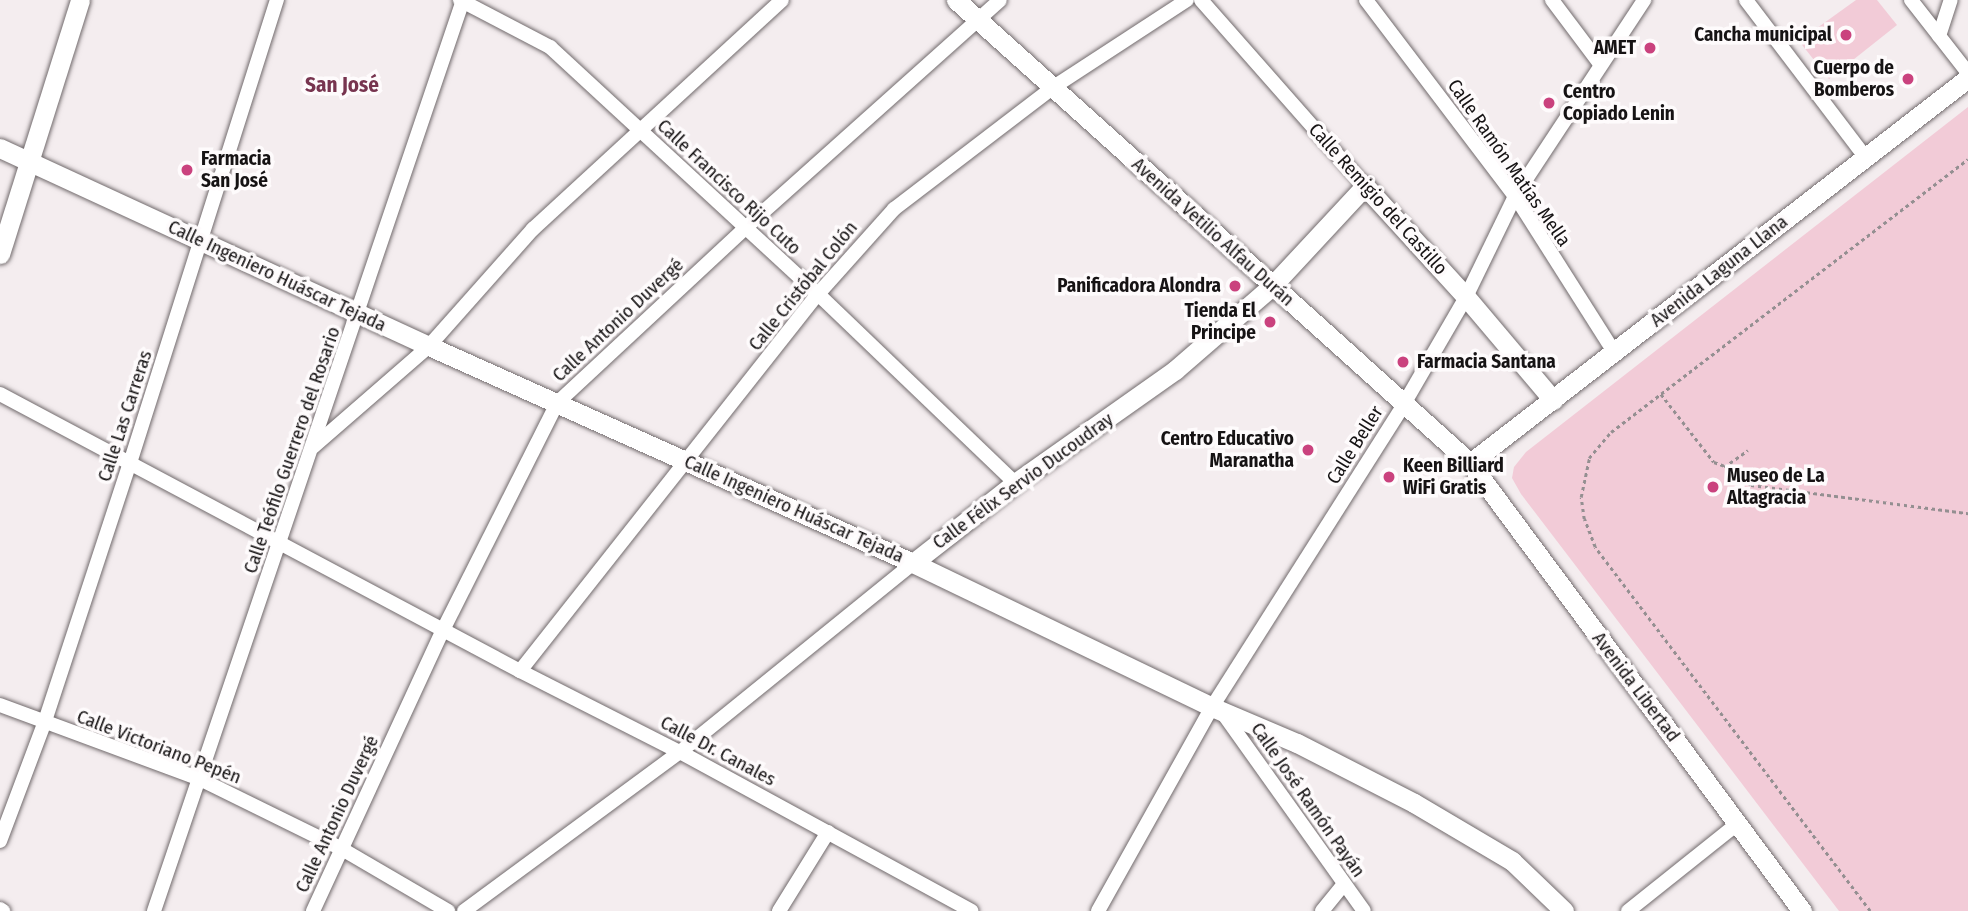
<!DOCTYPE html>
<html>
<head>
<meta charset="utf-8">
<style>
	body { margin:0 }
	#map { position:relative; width:1968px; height:911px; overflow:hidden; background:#f4edef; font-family:"Fira Sans Condensed",sans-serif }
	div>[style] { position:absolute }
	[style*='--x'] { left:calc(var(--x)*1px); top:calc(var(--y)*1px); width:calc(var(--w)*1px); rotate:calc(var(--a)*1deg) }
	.green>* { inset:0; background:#f2cbd7 }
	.path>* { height:2.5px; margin-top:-1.25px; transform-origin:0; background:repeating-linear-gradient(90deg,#948f91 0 3.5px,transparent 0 7px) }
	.roads { filter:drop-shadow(0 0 2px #716a6c) drop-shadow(0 0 2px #716a6c) }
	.street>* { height:14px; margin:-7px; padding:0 7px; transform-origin:7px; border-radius:7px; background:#fff }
	.secondary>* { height:19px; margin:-9.5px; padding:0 9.5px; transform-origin:9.5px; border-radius:9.5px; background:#fff }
	.dots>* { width:19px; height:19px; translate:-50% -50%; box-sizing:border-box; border:4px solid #fefbfc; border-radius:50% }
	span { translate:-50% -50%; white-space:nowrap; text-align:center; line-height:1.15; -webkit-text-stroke:7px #fefbfc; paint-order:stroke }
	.poi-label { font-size:19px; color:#161314; font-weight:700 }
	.right { translate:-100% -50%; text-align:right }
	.left { translate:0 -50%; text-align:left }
	.street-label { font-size:19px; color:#161314 }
	.neighbourhood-label { font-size:21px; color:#77344f; font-weight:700 }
</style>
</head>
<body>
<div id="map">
	<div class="green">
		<div style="clip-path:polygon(1856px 0,1877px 0,1897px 25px,1829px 79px,1799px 41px)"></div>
		<div style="clip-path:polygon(1968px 107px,1968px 911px,1839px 911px,1521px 494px,1512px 478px,1514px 467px,1526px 452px)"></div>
	</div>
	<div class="path">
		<div style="--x:1661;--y:394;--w:86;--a:52.1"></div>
		<div style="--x:1714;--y:462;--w:20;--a:20"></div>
		<div style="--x:1733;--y:469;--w:24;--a:42"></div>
		<div style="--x:1751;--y:485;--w:219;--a:7.4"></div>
		<div style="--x:1724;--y:467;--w:29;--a:-35"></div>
		<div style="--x:1870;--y:911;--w:456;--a:-127.1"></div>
		<div style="--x:1595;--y:547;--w:30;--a:-111"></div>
		<div style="--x:1584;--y:519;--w:22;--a:-98"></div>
		<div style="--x:1581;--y:497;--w:40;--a:-78"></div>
		<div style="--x:1589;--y:458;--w:34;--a:-50"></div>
		<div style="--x:1611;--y:432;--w:449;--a:-37.4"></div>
	</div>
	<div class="roads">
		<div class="street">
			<div style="--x:460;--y:0;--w:102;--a:27.6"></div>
			<div style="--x:550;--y:47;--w:364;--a:42.7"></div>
			<div style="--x:818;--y:294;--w:273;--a:43.8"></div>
			<div style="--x:1201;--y:0;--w:248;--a:48.6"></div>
			<div style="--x:1366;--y:0;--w:246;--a:52.8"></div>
			<div style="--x:1515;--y:196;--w:185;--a:57.6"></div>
			<div style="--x:1552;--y:0;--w:80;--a:53.1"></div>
			<div style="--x:1746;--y:0;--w:198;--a:52.8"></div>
			<div style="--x:1911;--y:0;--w:93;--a:52"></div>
			<div style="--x:1939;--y:36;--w:38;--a:-72"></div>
			<div style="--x:0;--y:394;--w:589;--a:28.04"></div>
			<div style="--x:520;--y:671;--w:179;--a:26.9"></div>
			<div style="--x:680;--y:752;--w:332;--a:28.6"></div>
			<div style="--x:313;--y:447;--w:154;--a:-41"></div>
			<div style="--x:429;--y:346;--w:157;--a:-48.4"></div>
			<div style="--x:533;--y:229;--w:338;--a:-42.6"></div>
			<div style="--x:520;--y:671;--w:481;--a:-51.7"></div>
			<div style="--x:818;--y:294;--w:114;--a:-48.2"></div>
			<div style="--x:894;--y:209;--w:199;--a:-37.4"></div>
			<div style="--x:1052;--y:88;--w:161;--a:-33.1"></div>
			<div style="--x:0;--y:705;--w:213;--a:20.3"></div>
			<div style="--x:200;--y:779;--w:158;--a:26.2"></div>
			<div style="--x:342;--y:849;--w:123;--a:30.3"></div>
			<div style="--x:1222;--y:712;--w:244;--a:54.5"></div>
			<div style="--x:0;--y:841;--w:125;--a:-69.4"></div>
			<div style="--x:44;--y:724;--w:275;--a:-71.8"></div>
			<div style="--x:130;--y:463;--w:486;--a:-72.4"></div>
			<div style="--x:0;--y:909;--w:4;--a:34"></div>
			<div style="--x:154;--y:911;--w:962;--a:-71.26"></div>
			<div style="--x:313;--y:911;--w:312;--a:-65.2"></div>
			<div style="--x:444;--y:628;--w:252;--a:-63.3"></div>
			<div style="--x:557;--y:403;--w:255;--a:-42.9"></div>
			<div style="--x:744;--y:229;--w:343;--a:-41.8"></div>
			<div style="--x:464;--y:911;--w:268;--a:-36.4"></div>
			<div style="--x:680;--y:752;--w:300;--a:-39"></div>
			<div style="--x:779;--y:911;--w:93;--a:-58.2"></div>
			<div style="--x:1098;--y:911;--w:234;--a:-60.8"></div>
			<div style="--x:1212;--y:707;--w:359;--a:-57.6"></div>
			<div style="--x:1404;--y:404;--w:124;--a:-59.9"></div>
			<div style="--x:1466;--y:297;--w:112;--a:-64.1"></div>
			<div style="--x:1515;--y:196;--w:235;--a:-56.6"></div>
			<div style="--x:1322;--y:911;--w:35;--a:-51"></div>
			<div style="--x:1628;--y:911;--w:139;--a:-38.6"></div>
		</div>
		<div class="secondary">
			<div style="--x:956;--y:0;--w:692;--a:42.01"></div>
			<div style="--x:1470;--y:463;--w:558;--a:53.46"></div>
			<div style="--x:0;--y:148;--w:472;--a:24.8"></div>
			<div style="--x:429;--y:346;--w:530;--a:24.15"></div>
			<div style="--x:913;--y:563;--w:332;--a:25.7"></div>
			<div style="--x:1212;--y:707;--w:92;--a:23"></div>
			<div style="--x:1297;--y:743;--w:131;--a:27.1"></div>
			<div style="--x:1414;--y:803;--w:114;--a:30.6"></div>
			<div style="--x:1512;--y:861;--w:72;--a:43.9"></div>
			<div style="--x:0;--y:254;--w:266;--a:-72.5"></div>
			<div style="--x:1470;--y:463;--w:629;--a:-37.71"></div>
			<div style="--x:913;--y:563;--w:130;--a:-38.1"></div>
			<div style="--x:1015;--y:483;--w:196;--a:-35.2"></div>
			<div style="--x:1175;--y:370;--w:128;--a:-40.9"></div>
			<div style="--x:1272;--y:286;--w:137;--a:-47.1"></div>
			<div style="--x:1365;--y:186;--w:150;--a:47.7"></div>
			<div style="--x:1466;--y:297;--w:135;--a:49.8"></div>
		</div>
	</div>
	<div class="dots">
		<div style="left:1846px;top:35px;background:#ca427e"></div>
		<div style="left:1650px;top:48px;background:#ca427e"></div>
		<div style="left:1908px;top:79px;background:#ca427e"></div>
		<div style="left:1549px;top:103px;background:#ca427e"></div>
		<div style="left:187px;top:170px;background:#ca427e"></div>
		<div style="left:1235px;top:286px;background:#ca427e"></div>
		<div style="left:1270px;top:322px;background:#ca427e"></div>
		<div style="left:1403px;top:362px;background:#ca427e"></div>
		<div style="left:1308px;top:450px;background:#ca427e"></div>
		<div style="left:1389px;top:477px;background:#ca427e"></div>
		<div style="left:1713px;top:487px;background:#ca427e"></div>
	</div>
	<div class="poi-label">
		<span class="right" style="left:1832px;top:35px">Cancha municipal</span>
		<span class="right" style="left:1636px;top:48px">AMET</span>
		<span class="right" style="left:1894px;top:79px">Cuerpo de<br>Bomberos</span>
		<span class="left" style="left:1563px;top:103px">Centro<br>Copiado Lenin</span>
		<span class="left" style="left:201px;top:170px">Farmacia<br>San José</span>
		<span class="right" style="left:1221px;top:286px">Panificadora Alondra</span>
		<span class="right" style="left:1256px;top:322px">Tienda El<br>Principe</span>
		<span class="left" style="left:1417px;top:362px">Farmacia Santana</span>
		<span class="right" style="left:1294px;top:450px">Centro Educativo<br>Maranatha</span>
		<span class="left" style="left:1403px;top:477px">Keen Billiard<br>WiFi Gratis</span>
		<span class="left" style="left:1727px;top:487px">Museo de La<br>Altagracia</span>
	</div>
	<div class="street-label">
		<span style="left:1509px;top:163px;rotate:55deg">Calle Ramón Matías Mella</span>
		<span style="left:729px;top:187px;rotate:43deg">Calle Francisco Rijo Cuto</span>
		<span style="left:1378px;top:199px;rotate:48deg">Calle Remigio del Castillo</span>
		<span style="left:1213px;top:232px;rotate:42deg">Avenida Vetilio Alfau Durán</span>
		<span style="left:1719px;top:271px;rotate:-38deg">Avenida Laguna Llana</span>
		<span style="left:277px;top:276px;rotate:25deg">Calle Ingeniero Huáscar Tejada</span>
		<span style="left:803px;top:286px;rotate:-51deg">Calle Cristóbal Colón</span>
		<span style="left:618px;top:320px;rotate:-43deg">Calle Antonio Duvergé</span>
		<span style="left:125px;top:416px;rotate:-72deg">Calle Las Carreras</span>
		<span style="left:1355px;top:445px;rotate:-58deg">Calle Beller</span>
		<span style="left:292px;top:450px;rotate:-71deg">Calle Teófilo Guerrero del Rosario</span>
		<span style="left:1023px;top:481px;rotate:-36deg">Calle Félix Servio Ducoudray</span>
		<span style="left:794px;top:509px;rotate:24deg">Calle Ingeniero Huáscar Tejada</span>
		<span style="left:1636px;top:687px;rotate:53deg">Avenida Libertad</span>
		<span style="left:159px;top:747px;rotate:21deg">Calle Victoriano Pepén</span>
		<span style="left:718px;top:751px;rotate:28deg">Calle Dr. Canales</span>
		<span style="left:1308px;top:800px;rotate:55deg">Calle José Ramón Payán</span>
		<span style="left:337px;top:814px;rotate:-65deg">Calle Antonio Duvergé</span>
	</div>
	<div class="neighbourhood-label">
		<span style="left:342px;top:85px">San José</span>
	</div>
</div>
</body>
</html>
